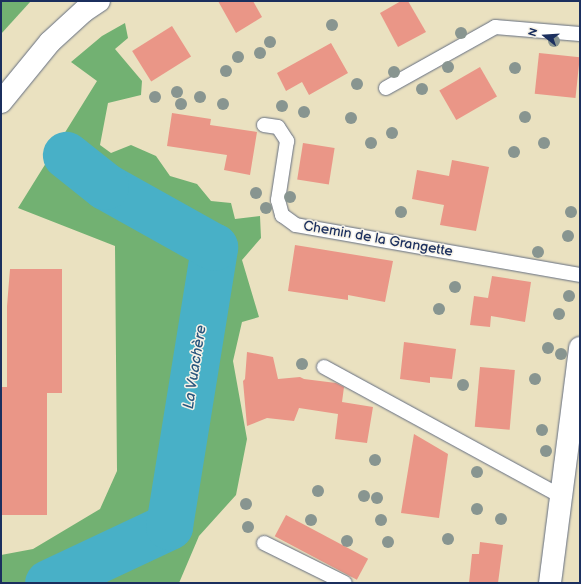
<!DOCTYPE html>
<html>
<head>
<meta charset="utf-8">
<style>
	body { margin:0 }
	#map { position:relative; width:581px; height:584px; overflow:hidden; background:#eae1c0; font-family:"Balsamiq Sans",sans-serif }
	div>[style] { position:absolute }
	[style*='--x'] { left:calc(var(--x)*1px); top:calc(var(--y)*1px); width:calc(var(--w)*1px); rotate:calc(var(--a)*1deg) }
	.forest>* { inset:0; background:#72b172 }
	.river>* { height:47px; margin:-23.5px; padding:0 23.5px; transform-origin:23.5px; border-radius:23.5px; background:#48b0c7 }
	.building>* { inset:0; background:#ea9687; transform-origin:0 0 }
	.roads { filter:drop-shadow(0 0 1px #636d80) drop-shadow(0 0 1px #636d80) }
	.service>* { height:14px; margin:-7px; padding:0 7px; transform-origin:7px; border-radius:7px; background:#fff }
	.minor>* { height:22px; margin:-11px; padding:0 11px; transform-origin:11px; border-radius:11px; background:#fff }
	.secondary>* { height:22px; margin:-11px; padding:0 11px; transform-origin:11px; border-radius:11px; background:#fff }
	.trees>* { width:12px; height:12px; margin:-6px; border-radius:50%; background:#889590 }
	span { translate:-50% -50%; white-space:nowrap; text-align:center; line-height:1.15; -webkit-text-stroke:3px #f7f3e8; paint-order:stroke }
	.street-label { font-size:14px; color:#1b2f5e }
	.water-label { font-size:15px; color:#28567e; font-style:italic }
	.frame { position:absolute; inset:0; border:2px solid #1b2f5e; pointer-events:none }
	.north { position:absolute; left:525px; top:16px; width:40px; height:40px; -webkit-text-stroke:3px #f7f3e8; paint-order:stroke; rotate:287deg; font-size:11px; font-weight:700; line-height:16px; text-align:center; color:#1b2f5e }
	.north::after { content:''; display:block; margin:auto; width:14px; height:18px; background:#1b2f5e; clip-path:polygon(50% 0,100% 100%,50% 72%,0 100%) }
</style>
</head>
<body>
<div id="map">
	<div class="forest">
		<div style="clip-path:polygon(1px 1px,31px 1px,1px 34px)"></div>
		<div style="clip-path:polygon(125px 23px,128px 38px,115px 49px,142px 81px,141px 95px,108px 103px,100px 145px,111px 153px,131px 145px,156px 156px,170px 176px,197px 184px,211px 201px,231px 203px,235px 219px,260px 216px,261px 238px,242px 260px,259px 317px,242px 322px,233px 361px,247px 439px,236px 495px,199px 536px,179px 583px,1px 583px,1px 555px,33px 549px,100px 509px,117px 471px,115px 246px,18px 208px,97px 81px,71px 62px,102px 36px)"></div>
	</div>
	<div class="river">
		<div style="--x:48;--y:583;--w:134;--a:-25.2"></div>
		<div style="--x:169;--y:526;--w:283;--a:-80.8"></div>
		<div style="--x:214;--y:247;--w:125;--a:-150.8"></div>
		<div style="--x:105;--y:186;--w:50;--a:-141.5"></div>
	</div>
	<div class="building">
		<div style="clip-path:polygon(218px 1px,253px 1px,262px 17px,236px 33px)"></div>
		<div style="clip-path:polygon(401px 1px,408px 1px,426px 32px,398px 47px,380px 13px)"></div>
		<div style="left:172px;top:26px;width:36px;height:47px;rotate:58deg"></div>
		<div style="clip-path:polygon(331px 43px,348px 73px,309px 95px,302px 82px,286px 91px,277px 73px)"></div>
		<div style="left:539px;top:53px;width:41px;height:41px;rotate:6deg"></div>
		<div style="left:480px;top:67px;width:34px;height:47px;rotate:60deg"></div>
		<div style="clip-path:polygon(172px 113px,211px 119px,210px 125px,257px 132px,250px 175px,224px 170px,227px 155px,167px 146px)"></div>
		<div style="left:303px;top:143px;width:32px;height:37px;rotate:9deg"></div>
		<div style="clip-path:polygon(452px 160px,489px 167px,476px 231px,440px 225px,444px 205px,412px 199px,417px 170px,449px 176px)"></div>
		<div style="clip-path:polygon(295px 245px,393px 261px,385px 302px,348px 295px,348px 300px,288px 291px)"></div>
		<div style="clip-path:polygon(10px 269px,62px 269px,62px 393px,47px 393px,47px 515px,1px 515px,1px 387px,7px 387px,7px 306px)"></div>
		<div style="clip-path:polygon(492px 276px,531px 282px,525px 322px,491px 316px,490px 327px,470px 325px,474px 296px,488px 298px)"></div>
		<div style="clip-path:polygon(404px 342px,456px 349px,452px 379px,430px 377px,430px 383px,400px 379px)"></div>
		<div style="clip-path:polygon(247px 352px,273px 357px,278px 379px,300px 377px,304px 379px,336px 383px,344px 387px,342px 402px,373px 407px,367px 443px,335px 439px,338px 414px,299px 408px,294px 421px,267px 418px,247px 426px,243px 381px,245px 379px)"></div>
		<div style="left:480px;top:367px;width:35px;height:60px;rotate:5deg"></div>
		<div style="clip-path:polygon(414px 434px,448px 454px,439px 518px,401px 513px)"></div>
		<div style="left:286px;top:515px;width:93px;height:24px;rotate:28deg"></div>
		<div style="clip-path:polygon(480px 542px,503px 545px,498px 583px,469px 583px,472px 554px,479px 554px)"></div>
	</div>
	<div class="roads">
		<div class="service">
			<div style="--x:386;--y:88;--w:125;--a:-29.2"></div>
			<div style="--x:495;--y:27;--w:85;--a:4.7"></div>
			<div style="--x:264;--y:125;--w:14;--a:8"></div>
			<div style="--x:278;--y:127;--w:17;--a:57"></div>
			<div style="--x:287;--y:141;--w:60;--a:98.7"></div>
			<div style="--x:278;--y:200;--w:16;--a:75"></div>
			<div style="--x:282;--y:215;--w:17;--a:36"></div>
			<div style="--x:296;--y:225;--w:288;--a:10"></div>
			<div style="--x:324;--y:367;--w:270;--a:28.6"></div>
			<div style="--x:264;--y:543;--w:90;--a:26.3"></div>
		</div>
		<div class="minor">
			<div style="--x:550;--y:583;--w:237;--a:-82.7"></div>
		</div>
		<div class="secondary">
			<div style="--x:1;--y:102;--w:77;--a:-50.8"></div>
			<div style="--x:50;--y:42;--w:46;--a:-42.4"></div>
			<div style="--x:84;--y:11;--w:18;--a:-34"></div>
		</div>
	</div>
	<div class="trees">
		<div style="left:332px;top:25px"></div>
		<div style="left:461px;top:33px"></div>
		<div style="left:554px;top:41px"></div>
		<div style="left:270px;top:42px"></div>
		<div style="left:260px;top:53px"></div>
		<div style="left:238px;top:57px"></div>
		<div style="left:448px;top:67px"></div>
		<div style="left:515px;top:68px"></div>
		<div style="left:226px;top:71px"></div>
		<div style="left:394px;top:72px"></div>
		<div style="left:357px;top:84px"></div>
		<div style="left:422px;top:89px"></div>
		<div style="left:177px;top:92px"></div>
		<div style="left:155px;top:97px"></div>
		<div style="left:200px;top:97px"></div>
		<div style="left:181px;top:104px"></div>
		<div style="left:223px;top:104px"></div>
		<div style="left:282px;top:106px"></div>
		<div style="left:304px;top:112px"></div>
		<div style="left:525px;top:117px"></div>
		<div style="left:351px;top:118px"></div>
		<div style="left:392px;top:133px"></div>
		<div style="left:371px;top:143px"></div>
		<div style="left:544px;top:143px"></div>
		<div style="left:514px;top:152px"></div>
		<div style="left:256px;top:193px"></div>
		<div style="left:290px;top:197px"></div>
		<div style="left:266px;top:208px"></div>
		<div style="left:401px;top:212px"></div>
		<div style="left:571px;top:212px"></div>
		<div style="left:568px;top:236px"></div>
		<div style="left:538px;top:252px"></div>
		<div style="left:455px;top:287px"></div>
		<div style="left:569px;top:296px"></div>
		<div style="left:439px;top:309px"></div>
		<div style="left:559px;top:314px"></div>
		<div style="left:548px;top:348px"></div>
		<div style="left:561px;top:354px"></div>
		<div style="left:302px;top:364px"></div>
		<div style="left:535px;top:379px"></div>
		<div style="left:463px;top:385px"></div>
		<div style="left:542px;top:430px"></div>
		<div style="left:546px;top:451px"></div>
		<div style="left:375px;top:460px"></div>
		<div style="left:477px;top:472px"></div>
		<div style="left:318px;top:491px"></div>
		<div style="left:364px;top:496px"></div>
		<div style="left:377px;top:498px"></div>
		<div style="left:246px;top:504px"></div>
		<div style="left:477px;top:509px"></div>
		<div style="left:501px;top:519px"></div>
		<div style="left:311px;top:520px"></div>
		<div style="left:381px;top:520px"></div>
		<div style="left:248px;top:527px"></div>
		<div style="left:448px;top:539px"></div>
		<div style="left:347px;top:541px"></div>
		<div style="left:388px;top:542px"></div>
	</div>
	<div class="street-label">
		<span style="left:378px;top:239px;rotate:10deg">Chemin de la Grangette</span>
	</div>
	<div class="water-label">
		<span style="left:195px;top:367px;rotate:-81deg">La Vuachère</span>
	</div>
	<div class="frame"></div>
	<div class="north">N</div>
</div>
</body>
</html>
